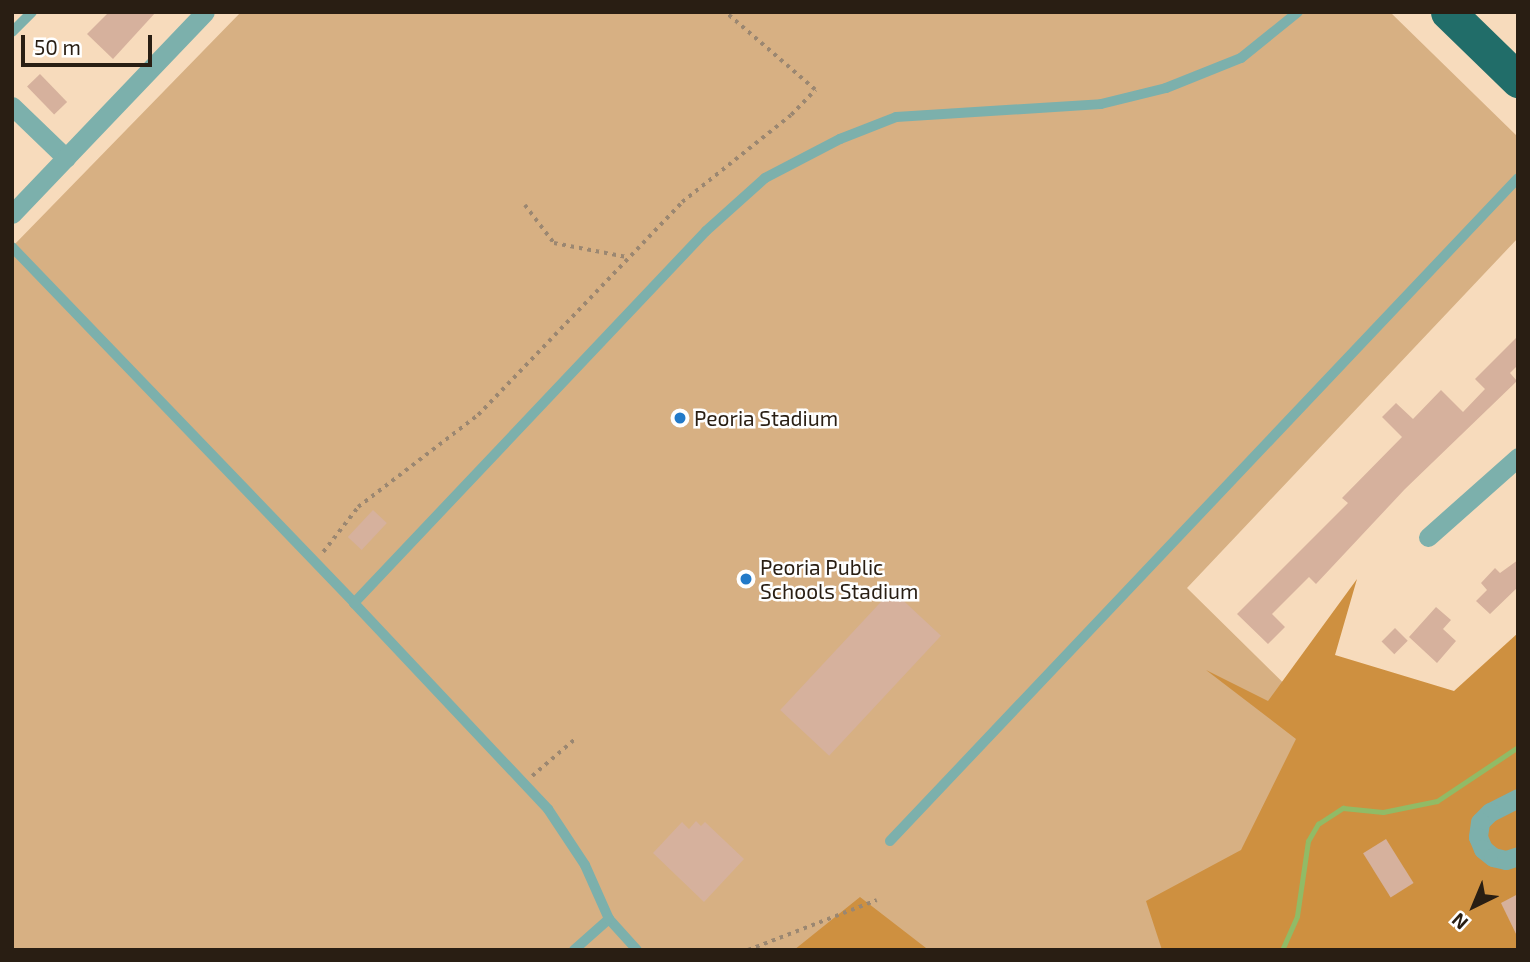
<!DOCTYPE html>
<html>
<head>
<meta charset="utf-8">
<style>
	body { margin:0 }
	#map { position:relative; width:1530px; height:962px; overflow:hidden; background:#f7dbbc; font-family:"Exo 2",sans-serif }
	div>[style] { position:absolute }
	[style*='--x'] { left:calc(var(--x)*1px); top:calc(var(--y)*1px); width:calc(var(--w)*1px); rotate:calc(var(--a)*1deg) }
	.green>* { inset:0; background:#d7b083 }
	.forest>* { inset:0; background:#ce9040 }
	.stream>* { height:5px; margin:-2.5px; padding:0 2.5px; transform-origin:2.5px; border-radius:2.5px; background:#91bb66 }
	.building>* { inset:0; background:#d6b19d; transform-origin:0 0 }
	.path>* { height:3.5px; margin-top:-1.75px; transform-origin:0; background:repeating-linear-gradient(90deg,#9b8771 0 3.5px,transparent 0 8.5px) }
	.lane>* { height:10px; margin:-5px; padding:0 5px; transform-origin:5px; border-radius:5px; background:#7cb0ac }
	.street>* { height:19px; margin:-9.5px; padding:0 9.5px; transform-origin:9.5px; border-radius:9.5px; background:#7cb0ac }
	.highway>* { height:35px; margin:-17.5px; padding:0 17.5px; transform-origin:17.5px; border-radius:17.5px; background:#216d69 }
	.dots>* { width:19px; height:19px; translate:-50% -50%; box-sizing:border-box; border:4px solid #fff; border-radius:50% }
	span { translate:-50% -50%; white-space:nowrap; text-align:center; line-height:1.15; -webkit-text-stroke:5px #fff; paint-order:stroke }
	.poi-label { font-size:21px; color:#291e13 }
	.left { translate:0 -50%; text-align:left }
	.frame { position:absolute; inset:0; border:14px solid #291e13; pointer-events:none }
	.north { position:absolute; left:1439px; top:871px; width:70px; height:70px; -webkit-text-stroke:5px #fff; paint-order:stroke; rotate:223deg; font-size:19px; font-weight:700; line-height:28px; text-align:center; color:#291e13 }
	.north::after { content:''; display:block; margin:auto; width:24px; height:32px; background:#291e13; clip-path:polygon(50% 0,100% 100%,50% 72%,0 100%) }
	.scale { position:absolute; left:21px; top:35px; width:131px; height:32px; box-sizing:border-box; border:4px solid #291e13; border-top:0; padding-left:9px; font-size:21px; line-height:24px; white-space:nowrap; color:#291e13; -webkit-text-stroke:5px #fff; paint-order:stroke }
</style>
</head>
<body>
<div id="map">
	<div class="green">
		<div style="clip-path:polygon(241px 12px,1390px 12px,1518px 137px,1518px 238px,1187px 588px,1384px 782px,1227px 950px,12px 950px,12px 247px)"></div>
	</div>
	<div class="forest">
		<div style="clip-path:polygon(1357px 579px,1335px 655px,1454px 691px,1518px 633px,1518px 950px,1162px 950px,1146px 901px,1241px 850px,1296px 739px,1206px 670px,1268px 701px)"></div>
		<div style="clip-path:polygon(860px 897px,926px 948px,930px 950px,794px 950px)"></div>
	</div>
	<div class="stream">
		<div style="--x:1282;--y:950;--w:37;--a:-66"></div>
		<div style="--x:1297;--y:916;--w:76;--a:-81.7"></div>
		<div style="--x:1308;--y:841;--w:20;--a:-60"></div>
		<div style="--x:1318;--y:824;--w:30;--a:-33"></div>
		<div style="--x:1343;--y:808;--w:40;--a:5.7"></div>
		<div style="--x:1383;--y:812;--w:55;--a:-11.5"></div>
		<div style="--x:1437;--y:801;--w:97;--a:-33.7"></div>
	</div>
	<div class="building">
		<div style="clip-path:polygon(109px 12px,156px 12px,113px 59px,87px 34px)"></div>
		<div style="left:40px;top:74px;width:39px;height:18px;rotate:46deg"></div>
		<div style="clip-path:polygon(1518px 336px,1518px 365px,1510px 373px,1517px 381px,1405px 489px,1316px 584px,1309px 577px,1272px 614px,1285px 627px,1268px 644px,1237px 614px,1348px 503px,1342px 498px,1402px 437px,1382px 417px,1396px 403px,1413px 419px,1441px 390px,1463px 412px,1485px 389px,1475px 379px)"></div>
		<div style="left:373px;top:510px;width:19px;height:37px;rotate:43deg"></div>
		<div style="clip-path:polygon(1518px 560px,1518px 587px,1490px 614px,1476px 601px,1487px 590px,1481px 583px,1495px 568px,1500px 573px)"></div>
		<div style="left:892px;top:590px;width:67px;height:164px;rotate:43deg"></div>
		<div style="clip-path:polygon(1436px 607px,1451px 620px,1443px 629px,1456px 641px,1437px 663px,1409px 637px)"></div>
		<div style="left:1395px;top:628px;width:18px;height:19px;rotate:45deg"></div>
		<div style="clip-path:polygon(696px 821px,701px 826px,705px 822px,744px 859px,704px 902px,653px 853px,682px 822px,689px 829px)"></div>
		<div style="left:1386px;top:839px;width:52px;height:27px;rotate:58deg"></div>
		<div style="clip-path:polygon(1518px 894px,1518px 938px,1501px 903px)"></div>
	</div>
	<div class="path">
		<div style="--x:525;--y:205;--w:48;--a:52.7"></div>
		<div style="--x:554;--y:243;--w:74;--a:10.9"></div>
		<div style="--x:323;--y:552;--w:57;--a:-52.1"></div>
		<div style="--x:358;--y:507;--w:151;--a:-37.5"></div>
		<div style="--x:478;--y:415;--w:295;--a:-46.2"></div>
		<div style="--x:682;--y:202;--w:139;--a:-38.6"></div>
		<div style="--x:791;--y:115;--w:35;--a:-46"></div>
		<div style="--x:815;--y:90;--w:119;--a:-139.1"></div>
		<div style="--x:532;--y:776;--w:57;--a:-40.7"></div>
		<div style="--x:748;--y:950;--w:138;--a:-21.2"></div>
	</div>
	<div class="lane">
		<div style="--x:12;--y:32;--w:28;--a:-45"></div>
		<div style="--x:12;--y:247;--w:494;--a:46.1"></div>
		<div style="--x:890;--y:841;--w:913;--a:-46.55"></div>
		<div style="--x:574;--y:950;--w:47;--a:-41.5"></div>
		<div style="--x:637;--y:950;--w:42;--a:-132.1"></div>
		<div style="--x:609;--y:919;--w:59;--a:-114"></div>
		<div style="--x:585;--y:865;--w:67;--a:-123.5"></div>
		<div style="--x:548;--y:809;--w:283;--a:-133.3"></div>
		<div style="--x:354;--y:603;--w:512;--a:-46.58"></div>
		<div style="--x:706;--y:231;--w:79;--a:-41.9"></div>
		<div style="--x:765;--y:178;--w:85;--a:-27.5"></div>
		<div style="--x:840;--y:139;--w:60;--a:-21.4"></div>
		<div style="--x:896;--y:117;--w:205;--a:-3.6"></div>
		<div style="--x:1101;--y:104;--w:67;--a:-13.8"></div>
		<div style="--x:1166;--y:88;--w:81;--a:-21.8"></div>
		<div style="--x:1241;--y:58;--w:73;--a:-38.9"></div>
	</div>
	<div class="street">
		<div style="--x:12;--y:106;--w:75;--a:43.9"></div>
		<div style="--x:12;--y:214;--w:279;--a:-46.3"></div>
		<div style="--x:1428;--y:537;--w:120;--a:-41.6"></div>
		<div style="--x:1518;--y:798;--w:31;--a:153"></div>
		<div style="--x:1490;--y:812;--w:14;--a:135"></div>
		<div style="--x:1480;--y:822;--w:15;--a:98"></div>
		<div style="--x:1478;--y:837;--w:13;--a:67"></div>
		<div style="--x:1483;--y:849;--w:13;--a:39"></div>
		<div style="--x:1493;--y:857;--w:13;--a:13"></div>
		<div style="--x:1506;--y:860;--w:13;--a:-18"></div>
	</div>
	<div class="highway">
		<div style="--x:1448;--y:12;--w:98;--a:44.2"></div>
	</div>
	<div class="dots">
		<div style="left:680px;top:418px;background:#237ac8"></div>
		<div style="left:746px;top:579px;background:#237ac8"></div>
	</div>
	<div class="poi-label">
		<span class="left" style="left:694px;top:418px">Peoria Stadium</span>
		<span class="left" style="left:760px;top:579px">Peoria Public<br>Schools Stadium</span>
	</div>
	<div class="frame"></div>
	<div class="north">N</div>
	<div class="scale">50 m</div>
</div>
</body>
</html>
